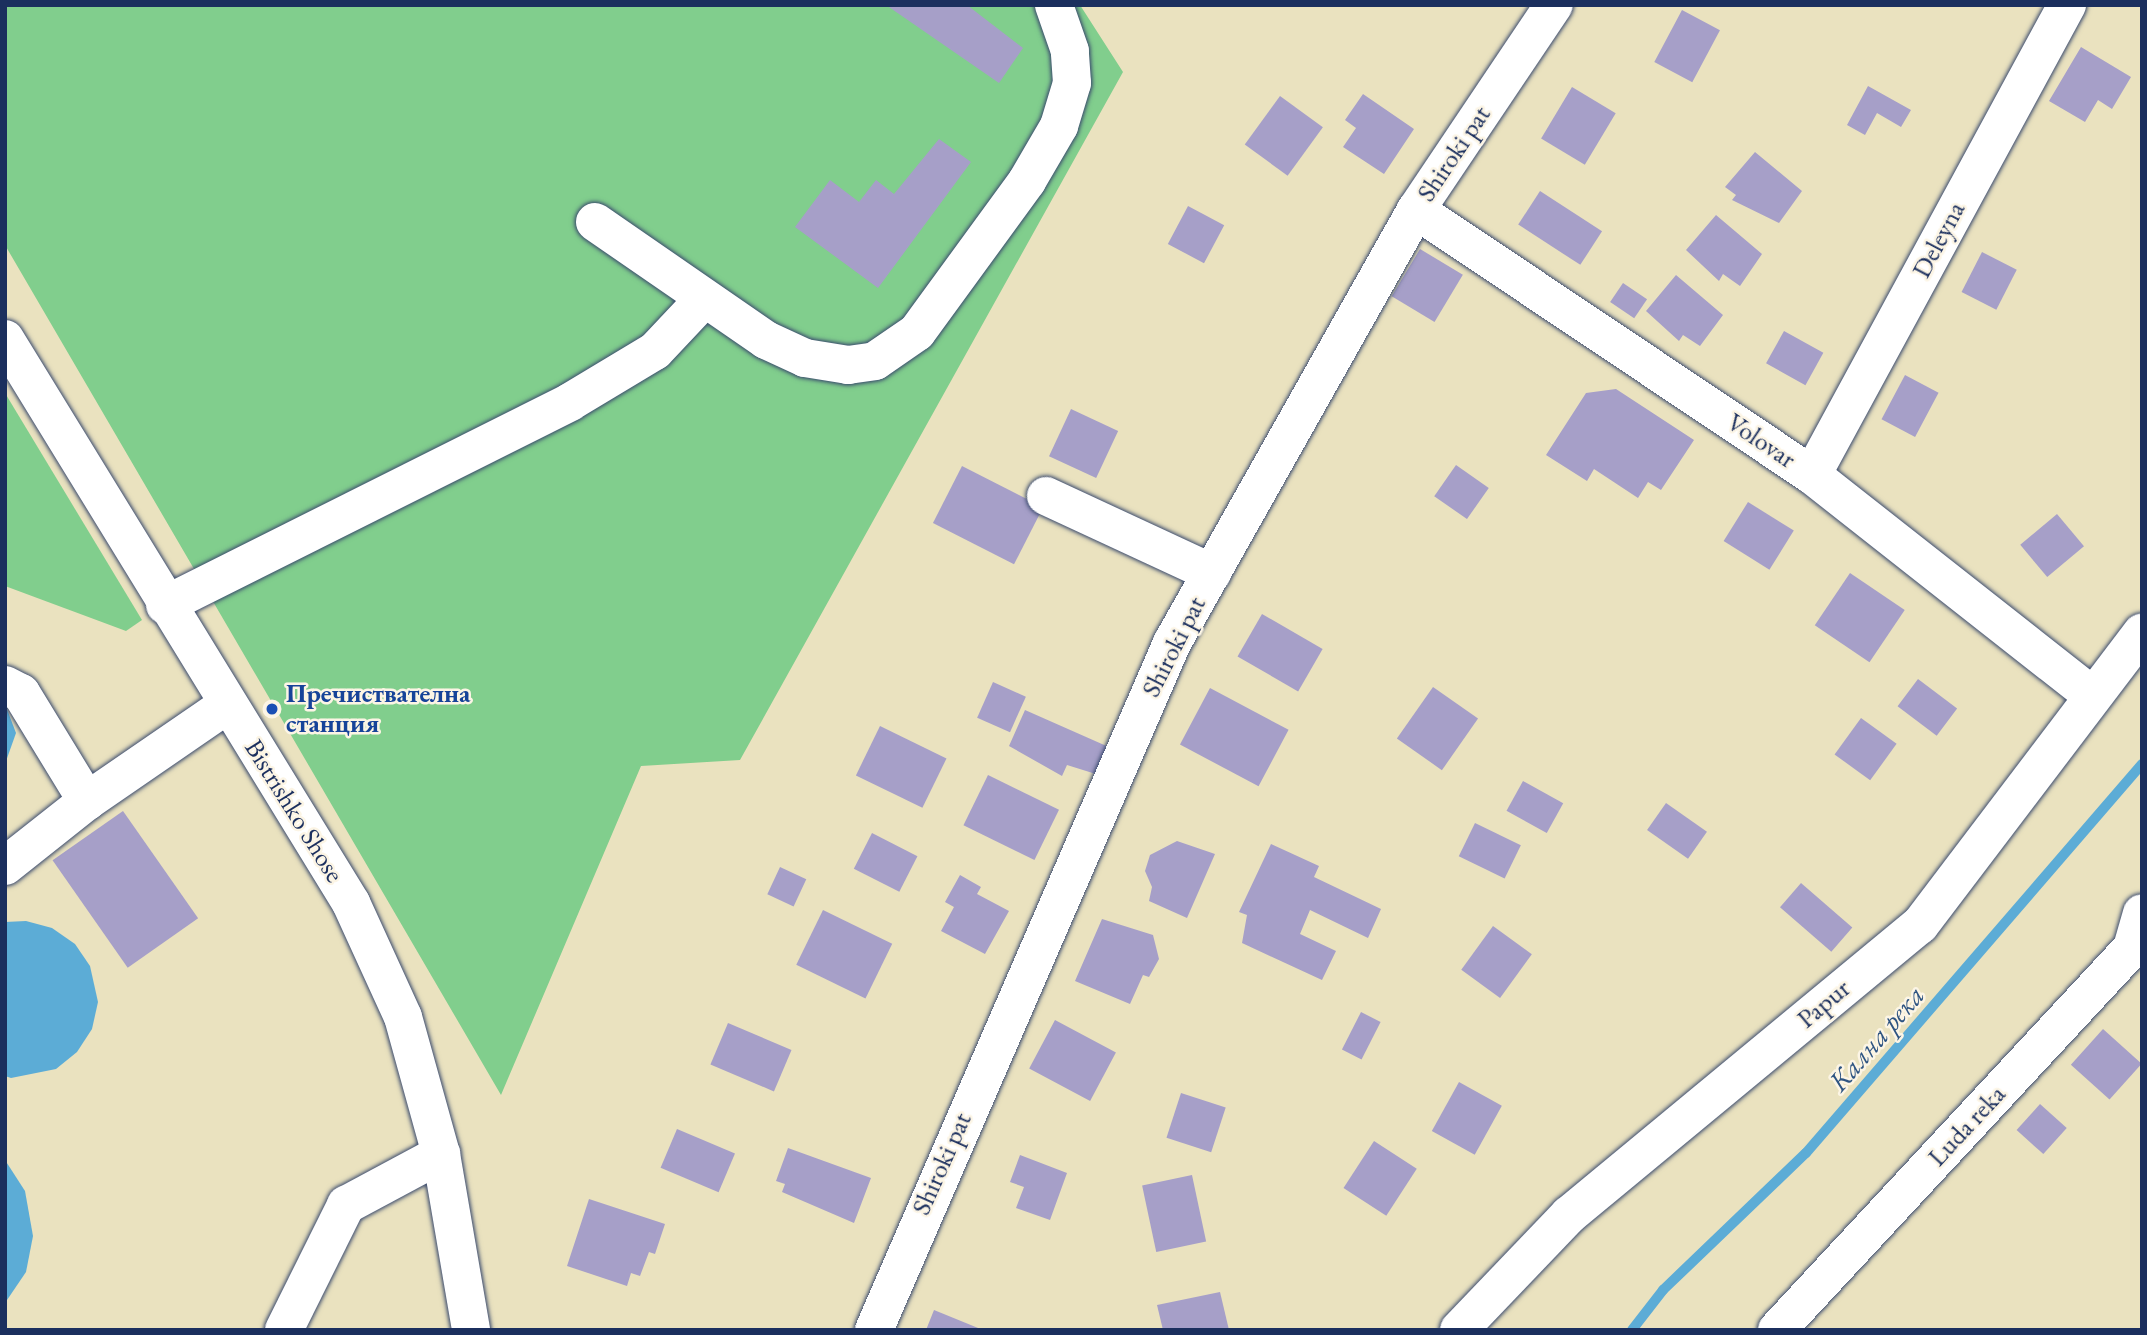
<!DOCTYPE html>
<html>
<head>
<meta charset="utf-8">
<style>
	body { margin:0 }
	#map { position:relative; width:2147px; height:1335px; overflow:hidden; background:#eae2bf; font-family:"EB Garamond",serif }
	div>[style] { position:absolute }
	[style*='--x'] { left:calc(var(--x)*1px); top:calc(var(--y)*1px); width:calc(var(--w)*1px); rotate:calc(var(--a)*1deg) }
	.green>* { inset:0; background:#81ce8d }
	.water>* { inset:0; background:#5cacd6 }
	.stream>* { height:10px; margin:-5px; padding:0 5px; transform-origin:5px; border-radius:5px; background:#5cacd6 }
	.building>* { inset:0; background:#a69fc8; transform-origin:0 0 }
	.roads { filter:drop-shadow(0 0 2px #3a4a6d) drop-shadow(0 0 2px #3a4a6d) }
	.minor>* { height:38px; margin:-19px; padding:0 19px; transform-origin:19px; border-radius:19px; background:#fff }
	.dots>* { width:19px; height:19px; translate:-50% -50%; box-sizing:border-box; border:4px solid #fcf5e5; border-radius:50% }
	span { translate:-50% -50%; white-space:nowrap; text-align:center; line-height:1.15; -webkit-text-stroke:5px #fcf5e5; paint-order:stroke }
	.street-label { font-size:26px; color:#1b2f5e }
	.transit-label { font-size:26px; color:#164399; font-weight:700 }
	.left { translate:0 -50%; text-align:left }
	.water-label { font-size:28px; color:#2e5482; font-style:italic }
	.frame { position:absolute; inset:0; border:7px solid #1b2f5e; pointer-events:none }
</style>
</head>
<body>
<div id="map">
	<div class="green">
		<div style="clip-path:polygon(5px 5px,1080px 5px,1123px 72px,740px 760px,641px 766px,501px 1095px,5px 245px)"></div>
		<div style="clip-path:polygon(5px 393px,142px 620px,126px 631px,5px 586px)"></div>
	</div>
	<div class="water">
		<div style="clip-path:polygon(5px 704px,16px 733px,5px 764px)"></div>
		<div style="clip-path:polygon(26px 921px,52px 928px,75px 944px,90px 966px,98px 1002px,92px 1029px,77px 1052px,56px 1069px,11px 1078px,5px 1076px,5px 922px)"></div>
		<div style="clip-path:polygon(5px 1160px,25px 1191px,33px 1236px,26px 1272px,5px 1303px)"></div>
	</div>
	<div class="stream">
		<div style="--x:1632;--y:1330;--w:51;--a:-52.2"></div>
		<div style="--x:1663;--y:1290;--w:198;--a:-43.8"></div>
		<div style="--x:1806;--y:1153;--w:514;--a:-49.18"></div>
	</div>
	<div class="building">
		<div style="clip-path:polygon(886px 5px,967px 5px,1023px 48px,999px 83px)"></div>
		<div style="left:1682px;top:10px;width:43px;height:59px;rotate:28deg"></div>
		<div style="clip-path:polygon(2081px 47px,2131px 77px,2112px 109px,2098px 100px,2085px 122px,2049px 101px)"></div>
		<div style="clip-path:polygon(1868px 86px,1911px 110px,1901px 127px,1877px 113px,1865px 135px,1847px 125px)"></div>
		<div style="left:1572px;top:87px;width:51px;height:60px;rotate:31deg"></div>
		<div style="clip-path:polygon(1363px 94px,1414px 129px,1384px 174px,1343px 147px,1356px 128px,1345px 120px)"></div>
		<div style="left:1280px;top:96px;width:53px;height:60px;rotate:36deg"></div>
		<div style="clip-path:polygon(939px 139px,971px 162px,878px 288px,795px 227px,830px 180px,859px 202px,876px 180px,894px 194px)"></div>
		<div style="clip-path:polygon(1755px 152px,1802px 191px,1779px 223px,1732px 200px,1736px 195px,1725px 187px)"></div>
		<div style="left:1540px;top:191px;width:74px;height:40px;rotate:33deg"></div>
		<div style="left:1188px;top:206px;width:41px;height:43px;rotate:28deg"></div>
		<div style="clip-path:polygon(1716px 215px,1762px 254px,1740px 286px,1723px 274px,1719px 281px,1686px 250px)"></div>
		<div style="left:1420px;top:249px;width:50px;height:55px;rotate:31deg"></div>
		<div style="left:1982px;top:252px;width:39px;height:45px;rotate:27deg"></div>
		<div style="clip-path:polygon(1676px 275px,1723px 315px,1700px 346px,1683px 335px,1679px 341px,1646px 311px)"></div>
		<div style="left:1623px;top:283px;width:29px;height:23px;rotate:34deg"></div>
		<div style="left:1784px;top:331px;width:45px;height:37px;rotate:29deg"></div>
		<div style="left:1905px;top:375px;width:38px;height:50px;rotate:28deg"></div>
		<div style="clip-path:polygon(1616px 389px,1694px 440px,1661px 490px,1648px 482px,1638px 498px,1594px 469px,1587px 481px,1546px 455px,1586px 393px)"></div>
		<div style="left:1071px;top:409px;width:52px;height:52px;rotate:25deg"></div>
		<div style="left:1456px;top:465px;width:40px;height:38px;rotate:35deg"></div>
		<div style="left:962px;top:466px;width:91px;height:64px;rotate:27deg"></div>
		<div style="left:1748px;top:502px;width:54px;height:46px;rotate:32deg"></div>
		<div style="left:2057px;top:514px;width:42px;height:48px;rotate:50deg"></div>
		<div style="left:1850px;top:573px;width:66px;height:63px;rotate:34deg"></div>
		<div style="left:1262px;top:614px;width:70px;height:49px;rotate:30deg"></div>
		<div style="left:1918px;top:679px;width:49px;height:34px;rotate:37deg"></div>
		<div style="left:993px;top:682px;width:36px;height:39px;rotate:24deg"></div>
		<div style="left:1433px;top:687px;width:55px;height:63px;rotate:35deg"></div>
		<div style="left:1210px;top:688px;width:89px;height:64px;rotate:28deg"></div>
		<div style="clip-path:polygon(1025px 710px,1111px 748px,1099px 775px,1067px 765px,1062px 776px,1009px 746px)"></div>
		<div style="left:1861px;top:718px;width:44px;height:45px;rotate:36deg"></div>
		<div style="left:880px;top:726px;width:74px;height:55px;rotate:26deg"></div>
		<div style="left:988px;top:775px;width:79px;height:56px;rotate:26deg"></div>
		<div style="left:1523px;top:781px;width:46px;height:34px;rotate:29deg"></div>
		<div style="left:1666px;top:803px;width:50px;height:33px;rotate:35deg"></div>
		<div style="left:123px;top:811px;width:131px;height:86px;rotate:55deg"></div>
		<div style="left:1475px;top:823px;width:51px;height:37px;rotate:26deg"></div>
		<div style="left:872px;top:833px;width:51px;height:40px;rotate:27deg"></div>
		<div style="clip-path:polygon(1177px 841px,1215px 854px,1187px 918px,1149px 901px,1152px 887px,1145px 871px,1150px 855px)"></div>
		<div style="clip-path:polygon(1271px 844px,1319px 866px,1314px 877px,1381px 909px,1368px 938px,1310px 910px,1300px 934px,1336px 951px,1322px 980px,1242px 943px,1247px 915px,1239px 912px)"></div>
		<div style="left:780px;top:867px;width:29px;height:30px;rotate:25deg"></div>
		<div style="clip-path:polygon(960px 875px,981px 887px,977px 894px,1009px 911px,985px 954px,941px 931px,954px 907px,945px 902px)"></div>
		<div style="left:1801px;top:883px;width:68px;height:32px;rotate:41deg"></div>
		<div style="left:823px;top:910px;width:77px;height:61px;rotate:26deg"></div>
		<div style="clip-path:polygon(1102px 919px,1153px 935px,1159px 959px,1149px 977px,1143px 975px,1130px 1004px,1075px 981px)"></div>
		<div style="left:1493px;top:926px;width:48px;height:54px;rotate:36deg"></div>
		<div style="left:1361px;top:1012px;width:22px;height:42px;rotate:27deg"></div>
		<div style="left:1055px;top:1020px;width:69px;height:55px;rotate:28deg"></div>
		<div style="left:728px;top:1023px;width:69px;height:45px;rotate:23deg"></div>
		<div style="left:2103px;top:1029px;width:52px;height:48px;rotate:42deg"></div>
		<div style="left:1459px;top:1082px;width:49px;height:56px;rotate:29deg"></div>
		<div style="left:1181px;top:1093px;width:47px;height:47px;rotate:18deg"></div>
		<div style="left:2040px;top:1104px;width:36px;height:35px;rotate:42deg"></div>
		<div style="left:677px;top:1129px;width:63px;height:42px;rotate:23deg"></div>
		<div style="left:1374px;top:1141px;width:51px;height:56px;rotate:33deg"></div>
		<div style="clip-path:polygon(788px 1148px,871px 1178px,854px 1223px,782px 1192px,785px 1184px,776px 1181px)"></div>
		<div style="clip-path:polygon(1020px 1155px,1067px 1173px,1050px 1220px,1016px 1208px,1024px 1187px,1010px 1182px)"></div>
		<div style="left:1192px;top:1175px;width:68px;height:51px;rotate:78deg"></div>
		<div style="clip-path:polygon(589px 1199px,665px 1224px,655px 1254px,649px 1252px,640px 1276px,631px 1273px,627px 1286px,567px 1266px)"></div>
		<div style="clip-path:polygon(1220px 1292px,1229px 1330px,1163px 1330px,1157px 1305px)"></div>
		<div style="clip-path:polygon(934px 1310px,983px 1330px,926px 1330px)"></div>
	</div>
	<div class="roads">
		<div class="minor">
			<div style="--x:1416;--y:210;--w:476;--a:33.8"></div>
			<div style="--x:1812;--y:475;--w:354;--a:38.2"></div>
			<div style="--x:595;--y:222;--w:208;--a:34.6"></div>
			<div style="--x:766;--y:340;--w:43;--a:24.8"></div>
			<div style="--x:805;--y:358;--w:44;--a:9.2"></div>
			<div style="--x:848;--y:365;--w:27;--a:-8"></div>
			<div style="--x:875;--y:361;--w:51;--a:-34.6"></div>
			<div style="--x:917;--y:332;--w:187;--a:-53.9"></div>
			<div style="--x:1027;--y:181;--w:64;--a:-59.8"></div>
			<div style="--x:1059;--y:126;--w:45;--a:-73.2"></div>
			<div style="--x:1072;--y:83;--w:32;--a:-94"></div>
			<div style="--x:1070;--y:51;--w:49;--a:-109.2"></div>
			<div style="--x:5;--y:339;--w:662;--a:58.47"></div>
			<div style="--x:351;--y:903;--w:125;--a:65.5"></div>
			<div style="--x:403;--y:1017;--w:142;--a:74.5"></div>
			<div style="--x:441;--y:1154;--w:179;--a:80.3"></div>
			<div style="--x:1812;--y:475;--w:535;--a:-61.52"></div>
			<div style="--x:1046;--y:496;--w:183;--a:24.9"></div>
			<div style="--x:165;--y:605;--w:453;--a:-26.6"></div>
			<div style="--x:570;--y:402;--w:99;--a:-31"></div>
			<div style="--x:655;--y:351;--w:70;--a:-46.7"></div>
			<div style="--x:5;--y:685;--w:18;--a:27"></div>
			<div style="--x:21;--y:693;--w:127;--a:58.6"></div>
			<div style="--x:87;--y:801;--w:171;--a:-34.5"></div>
			<div style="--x:5;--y:866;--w:105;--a:-38.4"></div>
			<div style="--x:284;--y:1330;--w:140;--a:-63.6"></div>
			<div style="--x:346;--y:1205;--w:108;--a:-28.2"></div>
			<div style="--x:874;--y:1330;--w:749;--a:-66.55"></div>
			<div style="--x:1172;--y:643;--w:497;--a:-60.6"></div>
			<div style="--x:1416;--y:210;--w:247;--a:-56.1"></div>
			<div style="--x:1459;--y:1330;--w:159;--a:-46.3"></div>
			<div style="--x:1569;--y:1215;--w:455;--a:-39.6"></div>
			<div style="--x:1920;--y:925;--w:367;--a:-52.8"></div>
			<div style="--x:1777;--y:1330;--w:521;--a:-47.1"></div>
			<div style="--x:2132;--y:948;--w:36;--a:-74"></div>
		</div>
	</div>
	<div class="dots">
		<div style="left:272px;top:709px;background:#1a4fb4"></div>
	</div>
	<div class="street-label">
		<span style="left:1454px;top:154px;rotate:-56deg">Shiroki pat</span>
		<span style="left:1939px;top:240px;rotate:-62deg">Deleyna</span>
		<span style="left:1761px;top:441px;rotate:34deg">Volovar</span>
		<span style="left:1174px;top:647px;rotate:-63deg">Shiroki pat</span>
		<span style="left:294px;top:811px;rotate:58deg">Bistrishko Shose</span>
		<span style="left:1824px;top:1004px;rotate:-40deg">Papur</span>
		<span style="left:1967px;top:1126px;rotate:-47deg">Luda reka</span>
		<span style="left:942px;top:1164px;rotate:-66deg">Shiroki pat</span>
	</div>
	<div class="transit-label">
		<span class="left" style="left:286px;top:709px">Пречиствателна<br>станция</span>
	</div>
	<div class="water-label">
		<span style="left:1876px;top:1038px;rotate:-49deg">Кална река</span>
	</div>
	<div class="frame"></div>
</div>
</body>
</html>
